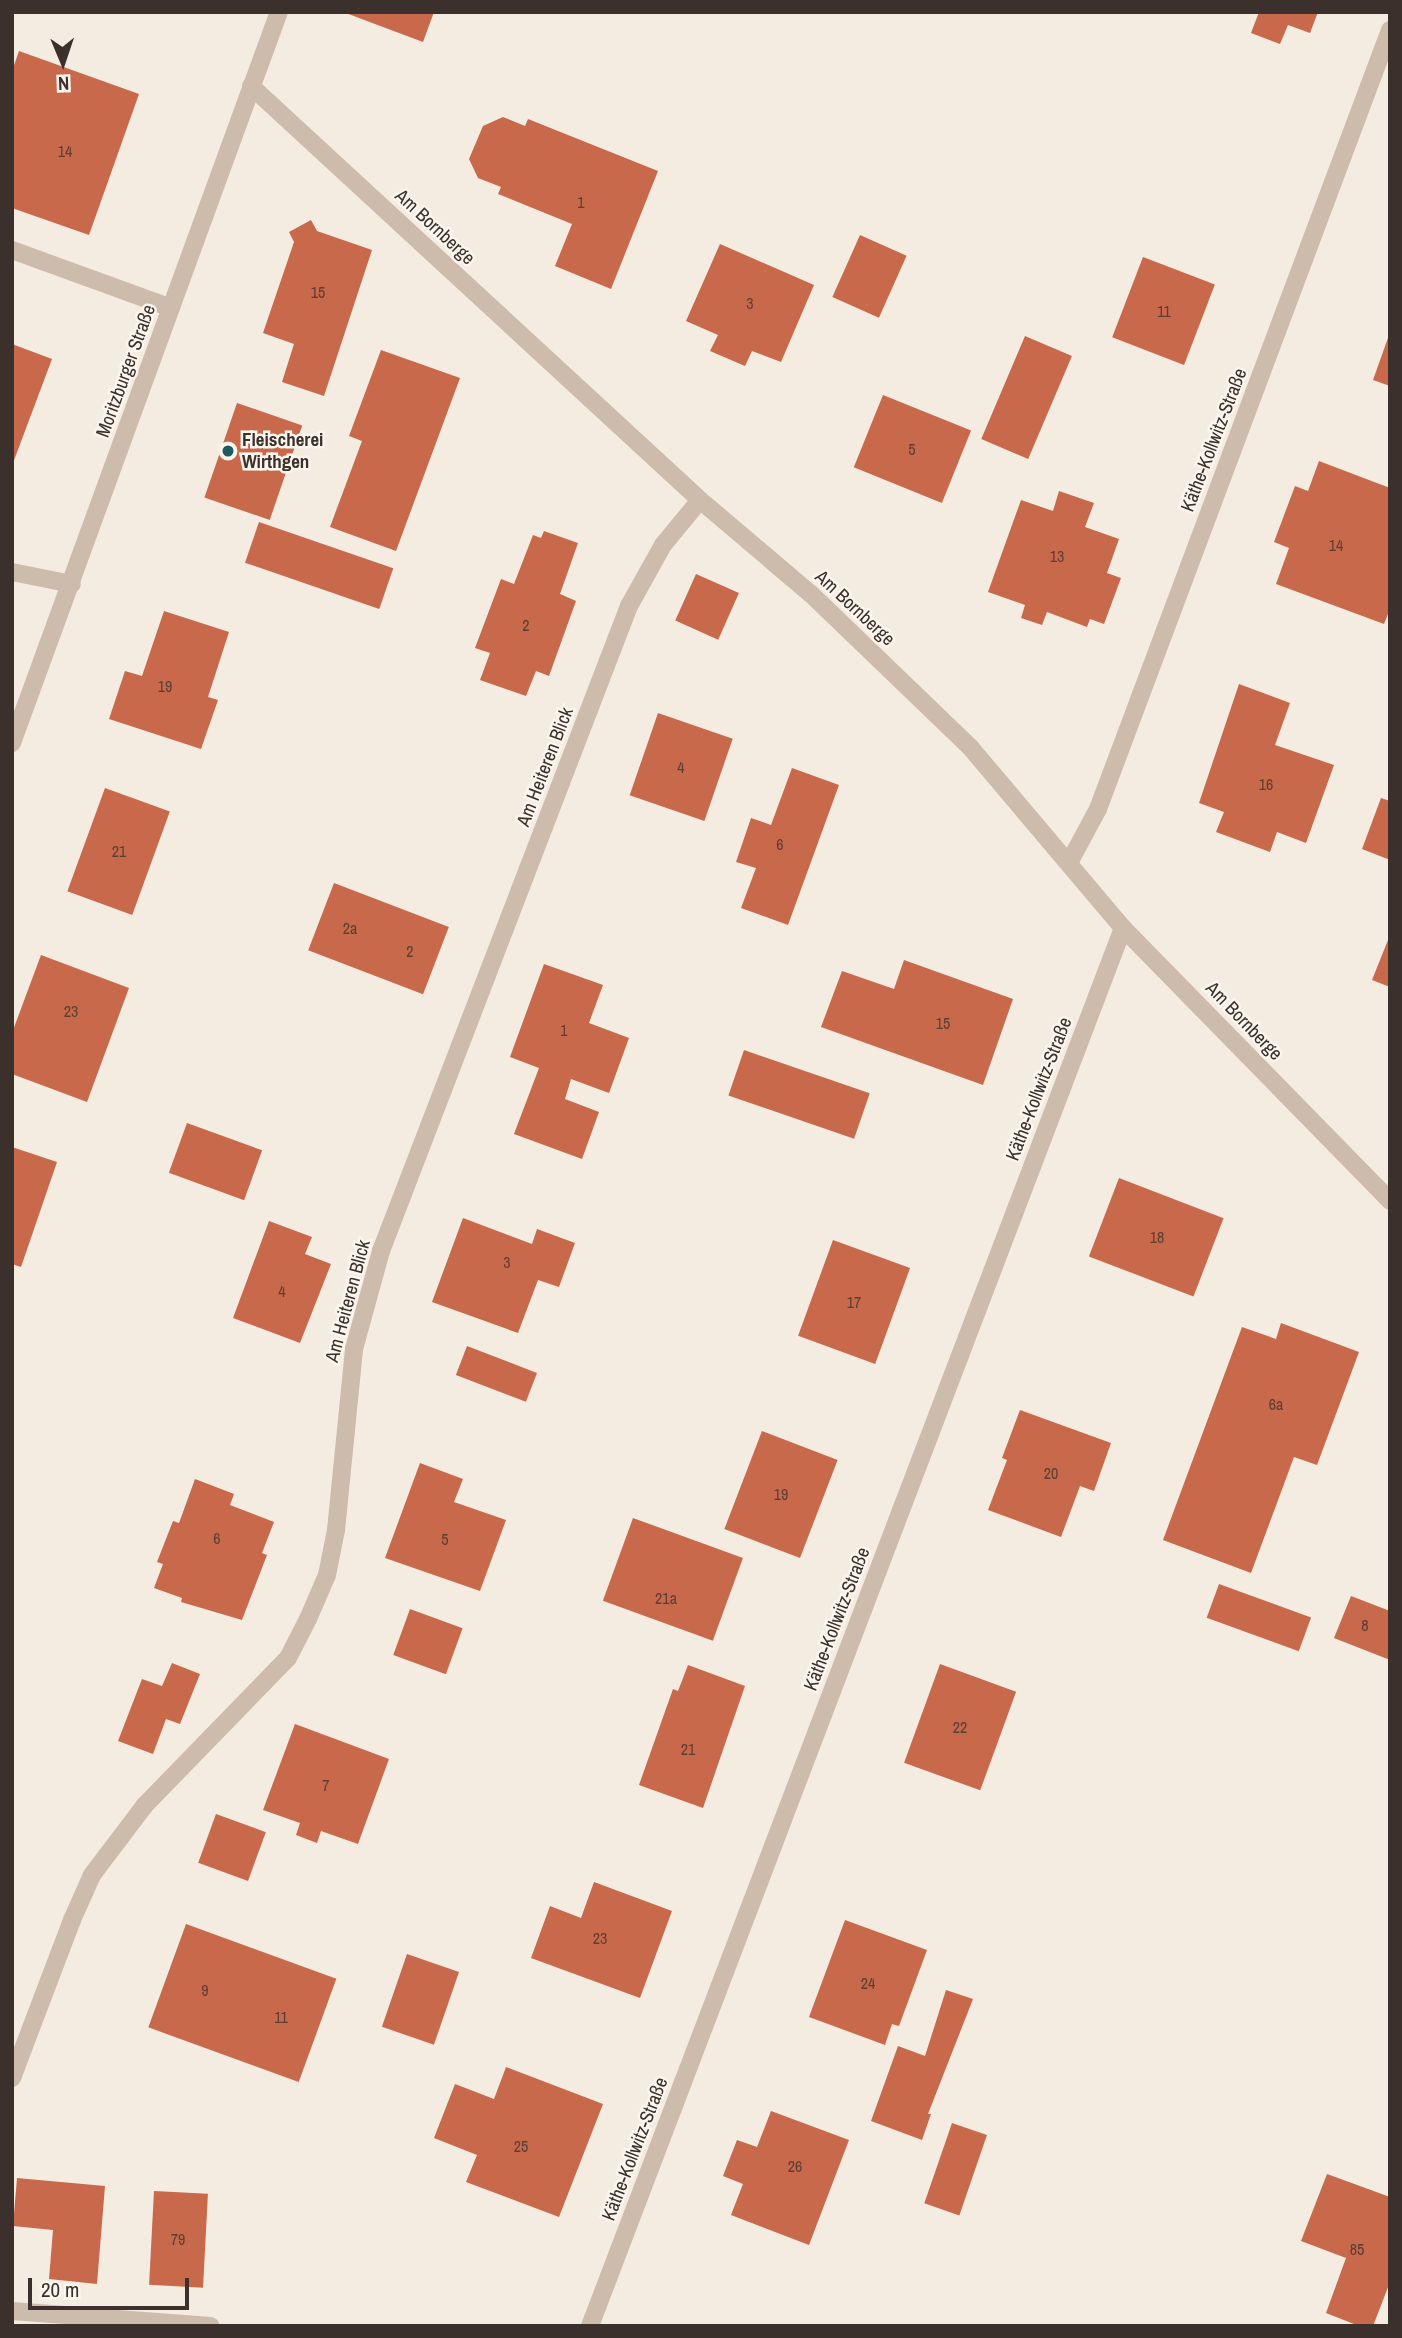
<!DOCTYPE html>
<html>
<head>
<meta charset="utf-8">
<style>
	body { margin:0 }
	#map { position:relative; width:1402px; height:2338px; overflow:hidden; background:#f4ebe1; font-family:"Archivo Narrow",sans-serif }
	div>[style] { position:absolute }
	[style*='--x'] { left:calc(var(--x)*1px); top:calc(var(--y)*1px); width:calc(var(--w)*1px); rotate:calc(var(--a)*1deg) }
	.building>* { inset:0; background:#c8694b; transform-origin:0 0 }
	.minor>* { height:18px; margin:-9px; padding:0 9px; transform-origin:9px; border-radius:9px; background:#cdbbac }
	.dots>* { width:19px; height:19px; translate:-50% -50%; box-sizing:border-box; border:4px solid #fbf5ee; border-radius:50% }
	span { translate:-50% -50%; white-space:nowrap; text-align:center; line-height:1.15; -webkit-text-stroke:5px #fbf5ee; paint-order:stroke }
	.number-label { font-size:16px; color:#5e3e33 }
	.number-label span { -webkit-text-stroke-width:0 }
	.street-label { font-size:19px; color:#3b302b }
	.poi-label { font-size:19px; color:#3b302b; font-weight:700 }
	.left { translate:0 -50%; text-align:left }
	.frame { position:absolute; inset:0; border:14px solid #3b302b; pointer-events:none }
	.north { position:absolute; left:28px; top:28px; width:70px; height:70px; -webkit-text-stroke:5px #fbf5ee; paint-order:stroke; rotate:178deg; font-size:19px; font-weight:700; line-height:28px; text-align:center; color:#3b302b }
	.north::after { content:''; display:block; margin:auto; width:24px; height:32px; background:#3b302b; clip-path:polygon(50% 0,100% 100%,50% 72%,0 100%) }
	.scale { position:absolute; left:28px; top:2278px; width:161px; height:32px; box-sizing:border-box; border:4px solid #3b302b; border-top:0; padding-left:9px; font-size:21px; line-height:24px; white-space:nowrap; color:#3b302b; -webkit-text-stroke:5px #fbf5ee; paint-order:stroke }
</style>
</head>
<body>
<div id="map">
	<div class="building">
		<div style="clip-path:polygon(343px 12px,434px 12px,423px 42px)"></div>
		<div style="clip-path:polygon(1259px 12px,1318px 12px,1310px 33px,1288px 25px,1280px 44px,1251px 33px)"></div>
		<div style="clip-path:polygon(19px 51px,139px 94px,89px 235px,12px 208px,12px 71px)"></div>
		<div style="clip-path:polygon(503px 117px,525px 126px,528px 119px,658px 171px,611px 289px,555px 266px,572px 224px,498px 194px,501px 187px,478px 178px,469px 159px,483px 126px)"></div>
		<div style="clip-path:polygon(311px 220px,317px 231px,372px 250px,324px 396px,282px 382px,294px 344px,263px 333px,294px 242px,289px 232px)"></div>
		<div style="left:860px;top:235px;width:51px;height:68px;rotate:24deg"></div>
		<div style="clip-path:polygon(720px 244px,814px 285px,781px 362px,752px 351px,745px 366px,710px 351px,718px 335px,686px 321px)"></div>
		<div style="left:1143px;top:257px;width:77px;height:86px;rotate:21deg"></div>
		<div style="clip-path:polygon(1389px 335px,1390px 335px,1390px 386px,1373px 380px)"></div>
		<div style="left:1025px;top:336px;width:51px;height:112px;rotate:23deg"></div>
		<div style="clip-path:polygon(12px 344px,52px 359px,13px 463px,12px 463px)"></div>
		<div style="clip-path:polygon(381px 350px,460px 378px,396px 551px,330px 527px,362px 441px,349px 436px)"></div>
		<div style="left:883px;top:395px;width:95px;height:78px;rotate:22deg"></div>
		<div style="left:237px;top:403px;width:69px;height:100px;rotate:19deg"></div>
		<div style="clip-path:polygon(1319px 461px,1390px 488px,1390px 609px,1384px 624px,1276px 584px,1289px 548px,1274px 542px,1295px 486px,1308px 491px)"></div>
		<div style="clip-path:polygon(1059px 491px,1094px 503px,1085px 527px,1119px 539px,1107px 573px,1121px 578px,1104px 624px,1090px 619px,1087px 627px,1047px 612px,1042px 625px,1021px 618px,1025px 605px,988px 592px,1021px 500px,1053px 511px)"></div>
		<div style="left:259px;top:522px;width:142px;height:43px;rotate:19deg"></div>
		<div style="clip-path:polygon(544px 531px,578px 543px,560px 594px,576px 601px,549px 676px,536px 671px,526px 696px,480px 680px,490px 653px,475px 648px,501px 579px,514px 584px,533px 535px,541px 538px)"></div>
		<div style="left:696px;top:574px;width:47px;height:51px;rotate:24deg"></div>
		<div style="clip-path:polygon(164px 611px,229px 632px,208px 697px,218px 700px,201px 749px,109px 719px,125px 671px,142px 676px)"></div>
		<div style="clip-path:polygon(1239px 684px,1290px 703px,1275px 745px,1334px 765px,1306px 843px,1277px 832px,1270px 852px,1216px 832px,1224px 812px,1199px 803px)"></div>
		<div style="left:658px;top:713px;width:79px;height:87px;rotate:19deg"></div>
		<div style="clip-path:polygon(792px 768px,839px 785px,788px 925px,741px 908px,756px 868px,736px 862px,751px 818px,771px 825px)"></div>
		<div style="left:105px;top:788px;width:69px;height:110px;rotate:20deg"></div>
		<div style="clip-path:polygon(1381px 798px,1390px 801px,1390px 860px,1362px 849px)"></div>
		<div style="left:334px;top:883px;width:123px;height:72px;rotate:21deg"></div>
		<div style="clip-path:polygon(1390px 935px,1390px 987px,1372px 980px)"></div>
		<div style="clip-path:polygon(41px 955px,129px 988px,87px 1102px,12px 1074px,12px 1033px)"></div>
		<div style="clip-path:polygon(904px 960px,1013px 999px,983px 1085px,821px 1027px,842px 971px,894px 989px)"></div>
		<div style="clip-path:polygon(544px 964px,603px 985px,589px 1023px,629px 1038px,609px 1093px,571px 1079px,565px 1099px,599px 1112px,582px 1159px,514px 1134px,539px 1068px,510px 1057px)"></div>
		<div style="left:744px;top:1050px;width:133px;height:48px;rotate:19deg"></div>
		<div style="left:187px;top:1123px;width:80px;height:53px;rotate:20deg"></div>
		<div style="clip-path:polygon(12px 1147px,57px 1162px,21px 1267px,12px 1264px)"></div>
		<div style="left:1119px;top:1178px;width:112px;height:84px;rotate:21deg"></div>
		<div style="clip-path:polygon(463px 1218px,532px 1244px,537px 1229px,575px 1243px,559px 1287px,538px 1280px,518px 1333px,432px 1302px)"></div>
		<div style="clip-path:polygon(269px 1221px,312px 1237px,305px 1254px,331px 1264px,300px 1343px,233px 1318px)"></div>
		<div style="left:833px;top:1240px;width:82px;height:102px;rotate:20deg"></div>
		<div style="clip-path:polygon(1281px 1323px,1359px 1352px,1317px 1465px,1294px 1457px,1251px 1573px,1163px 1540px,1242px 1327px,1276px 1339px)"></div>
		<div style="left:467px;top:1346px;width:75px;height:31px;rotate:21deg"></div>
		<div style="clip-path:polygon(1020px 1410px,1111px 1443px,1094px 1491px,1080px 1486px,1061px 1537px,988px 1510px,1007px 1460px,1002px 1458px)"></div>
		<div style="left:762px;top:1431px;width:81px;height:105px;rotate:21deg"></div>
		<div style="clip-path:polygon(420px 1463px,463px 1479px,454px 1502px,506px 1520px,480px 1591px,385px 1558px)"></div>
		<div style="clip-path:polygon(195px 1479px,234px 1494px,230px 1505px,274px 1522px,262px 1553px,267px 1555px,242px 1620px,181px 1602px,182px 1598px,154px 1588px,163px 1564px,157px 1562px,173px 1521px,179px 1523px)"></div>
		<div style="left:633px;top:1518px;width:117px;height:88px;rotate:20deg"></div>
		<div style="left:1219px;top:1584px;width:98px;height:36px;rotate:20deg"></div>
		<div style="clip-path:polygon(1351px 1596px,1390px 1611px,1390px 1660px,1334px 1638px)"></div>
		<div style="left:410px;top:1609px;width:56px;height:49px;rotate:20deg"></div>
		<div style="clip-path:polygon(172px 1663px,200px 1674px,180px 1724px,166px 1719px,153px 1754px,118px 1741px,142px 1679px,162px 1686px)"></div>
		<div style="left:940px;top:1664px;width:81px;height:105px;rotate:20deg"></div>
		<div style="clip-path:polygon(688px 1665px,745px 1686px,703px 1808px,639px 1785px,673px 1689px,678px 1691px)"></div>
		<div style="clip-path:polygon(295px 1724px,389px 1759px,358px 1844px,321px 1831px,317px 1843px,296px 1835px,300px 1823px,263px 1810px)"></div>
		<div style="left:216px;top:1814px;width:53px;height:52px;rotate:20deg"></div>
		<div style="clip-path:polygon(594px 1882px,672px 1911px,640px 1998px,531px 1958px,550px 1906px,581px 1918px)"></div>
		<div style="clip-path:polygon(845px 1920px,927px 1950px,899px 2026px,892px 2024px,885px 2045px,809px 2017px)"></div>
		<div style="left:186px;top:1924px;width:160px;height:110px;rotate:20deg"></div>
		<div style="left:407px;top:1954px;width:55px;height:77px;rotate:19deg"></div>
		<div style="clip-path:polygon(946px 1990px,973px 1999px,928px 2114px,931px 2114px,922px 2140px,871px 2121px,898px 2046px,925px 2056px)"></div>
		<div style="clip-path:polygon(506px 2067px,603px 2104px,559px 2217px,466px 2182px,477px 2155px,434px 2138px,455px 2084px,494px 2099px)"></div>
		<div style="clip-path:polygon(771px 2111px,849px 2140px,809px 2245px,731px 2215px,743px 2184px,723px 2176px,737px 2140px,757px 2147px)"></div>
		<div style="left:952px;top:2123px;width:37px;height:85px;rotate:19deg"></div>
		<div style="clip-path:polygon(1327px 2174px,1390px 2197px,1390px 2282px,1373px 2326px,1359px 2326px,1326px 2313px,1346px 2258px,1301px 2241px)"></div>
		<div style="clip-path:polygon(17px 2178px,105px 2186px,97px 2284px,49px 2279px,53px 2230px,13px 2226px)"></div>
		<div style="left:154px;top:2191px;width:54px;height:94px;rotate:3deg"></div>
	</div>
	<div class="minor">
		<div style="--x:251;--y:86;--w:611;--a:42.68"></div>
		<div style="--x:700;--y:500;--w:145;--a:40.3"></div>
		<div style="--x:811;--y:594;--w:221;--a:43.9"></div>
		<div style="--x:970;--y:747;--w:237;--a:49.8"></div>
		<div style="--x:1123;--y:928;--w:382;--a:45.6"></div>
		<div style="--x:12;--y:250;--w:169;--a:20"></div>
		<div style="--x:12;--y:572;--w:61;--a:11.3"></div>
		<div style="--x:12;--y:743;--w:778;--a:-69.94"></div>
		<div style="--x:1070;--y:861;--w:59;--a:-61.7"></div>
		<div style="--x:1098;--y:809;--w:832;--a:-69.45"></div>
		<div style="--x:12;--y:2078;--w:169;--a:-69.2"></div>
		<div style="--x:72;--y:1920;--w:49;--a:-66"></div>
		<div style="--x:92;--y:1875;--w:88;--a:-52.9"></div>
		<div style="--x:145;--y:1805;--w:205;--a:-45.8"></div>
		<div style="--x:288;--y:1658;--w:44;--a:-62.9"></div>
		<div style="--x:308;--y:1619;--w:48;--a:-66.6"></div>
		<div style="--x:327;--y:1575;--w:46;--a:-78.7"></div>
		<div style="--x:336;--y:1530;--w:182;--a:-84.3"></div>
		<div style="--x:354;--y:1349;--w:102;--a:-74.6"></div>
		<div style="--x:381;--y:1251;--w:691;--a:-68.97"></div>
		<div style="--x:629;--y:606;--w:70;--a:-60.9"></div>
		<div style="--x:663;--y:545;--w:58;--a:-50.6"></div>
		<div style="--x:12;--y:2311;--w:199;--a:4.3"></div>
		<div style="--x:590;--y:2326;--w:1496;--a:-69.13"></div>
	</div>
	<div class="dots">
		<div style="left:228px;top:451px;background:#1f5a5e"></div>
	</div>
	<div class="number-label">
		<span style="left:65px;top:151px">14</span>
		<span style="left:581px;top:202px">1</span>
		<span style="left:318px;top:292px">15</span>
		<span style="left:750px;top:303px">3</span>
		<span style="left:1164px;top:311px">11</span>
		<span style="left:912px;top:449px">5</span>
		<span style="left:1336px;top:545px">14</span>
		<span style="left:1057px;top:556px">13</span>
		<span style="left:526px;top:625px">2</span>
		<span style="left:165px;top:686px">19</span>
		<span style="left:681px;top:767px">4</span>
		<span style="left:1266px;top:784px">16</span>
		<span style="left:780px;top:844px">6</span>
		<span style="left:119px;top:851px">21</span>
		<span style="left:350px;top:928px">2a</span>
		<span style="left:410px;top:951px">2</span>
		<span style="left:71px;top:1011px">23</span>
		<span style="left:943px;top:1023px">15</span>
		<span style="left:564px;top:1030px">1</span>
		<span style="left:1157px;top:1237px">18</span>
		<span style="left:507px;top:1262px">3</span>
		<span style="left:282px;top:1291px">4</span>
		<span style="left:854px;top:1302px">17</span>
		<span style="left:1276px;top:1404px">6a</span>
		<span style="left:1051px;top:1473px">20</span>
		<span style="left:781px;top:1494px">19</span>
		<span style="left:217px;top:1538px">6</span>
		<span style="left:445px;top:1539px">5</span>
		<span style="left:666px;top:1598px">21a</span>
		<span style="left:1365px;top:1625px">8</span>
		<span style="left:960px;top:1727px">22</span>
		<span style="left:688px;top:1749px">21</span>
		<span style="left:326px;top:1785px">7</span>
		<span style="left:600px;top:1938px">23</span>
		<span style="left:868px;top:1983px">24</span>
		<span style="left:205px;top:1990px">9</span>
		<span style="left:281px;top:2017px">11</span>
		<span style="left:521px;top:2146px">25</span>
		<span style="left:795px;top:2166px">26</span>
		<span style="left:178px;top:2239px">79</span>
		<span style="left:1357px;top:2249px">85</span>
	</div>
	<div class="street-label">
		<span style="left:435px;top:227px;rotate:43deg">Am Bornberge</span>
		<span style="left:126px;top:371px;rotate:-70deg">Moritzburger Straße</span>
		<span style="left:1214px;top:440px;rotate:-69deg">Käthe-Kollwitz-Straße</span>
		<span style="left:855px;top:608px;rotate:43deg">Am Bornberge</span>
		<span style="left:545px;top:767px;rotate:-69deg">Am Heiteren Blick</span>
		<span style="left:1244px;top:1021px;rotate:46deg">Am Bornberge</span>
		<span style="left:1039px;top:1089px;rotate:-69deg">Käthe-Kollwitz-Straße</span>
		<span style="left:348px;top:1301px;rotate:-75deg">Am Heiteren Blick</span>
		<span style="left:837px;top:1619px;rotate:-69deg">Käthe-Kollwitz-Straße</span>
		<span style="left:635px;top:2149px;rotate:-69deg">Käthe-Kollwitz-Straße</span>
	</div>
	<div class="poi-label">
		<span class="left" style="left:242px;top:451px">Fleischerei<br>Wirthgen</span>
	</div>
	<div class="frame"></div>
	<div class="north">N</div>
	<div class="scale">20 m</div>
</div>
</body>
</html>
